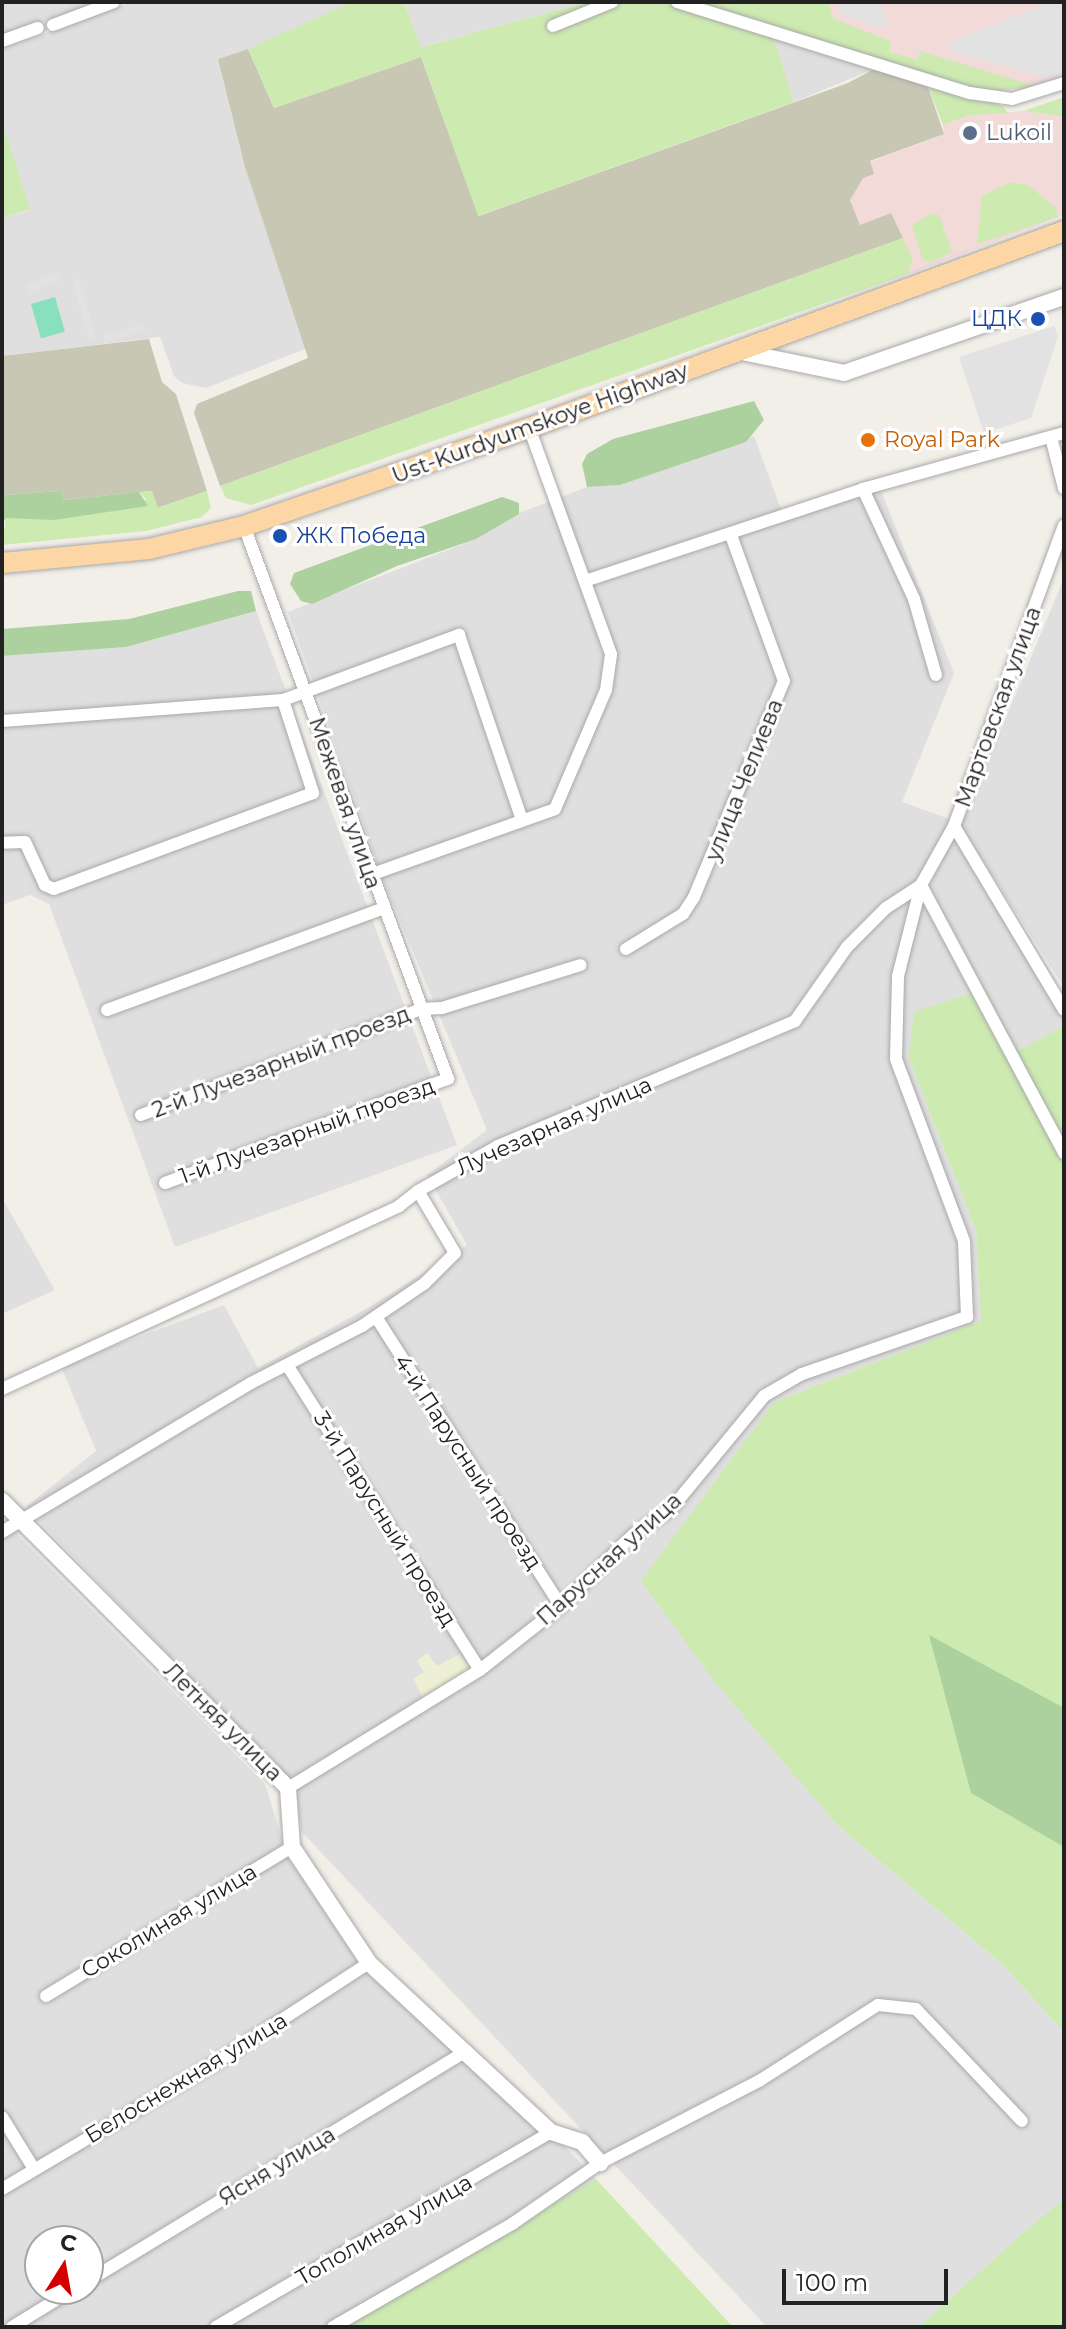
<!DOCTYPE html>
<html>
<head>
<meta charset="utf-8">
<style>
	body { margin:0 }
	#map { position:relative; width:1066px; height:2329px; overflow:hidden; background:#f2efe9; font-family:Montserrat,sans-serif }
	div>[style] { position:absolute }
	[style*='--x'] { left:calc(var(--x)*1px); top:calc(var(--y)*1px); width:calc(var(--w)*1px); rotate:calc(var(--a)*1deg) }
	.residential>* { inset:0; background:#e0dfdf }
	.commercial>* { inset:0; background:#f2dad9 }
	.construction>* { inset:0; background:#c7c7b4 }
	.farmland>* { inset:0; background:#eef0d5 }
	.grass>* { inset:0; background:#cdebb0 }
	.forest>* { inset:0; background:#add19e }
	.pitch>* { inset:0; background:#88e0be; transform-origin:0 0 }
	.parking>* { inset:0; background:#e2e2e2; transform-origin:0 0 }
	.roads { filter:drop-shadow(0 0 2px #a9a9a9) drop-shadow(0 0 2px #a9a9a9) }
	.minor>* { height:12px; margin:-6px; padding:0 6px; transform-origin:6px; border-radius:6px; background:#fff }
	.tertiary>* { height:16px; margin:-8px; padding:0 8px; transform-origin:8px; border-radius:8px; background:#fff }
	.primary>* { height:20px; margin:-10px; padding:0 10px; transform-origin:10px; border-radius:10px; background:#fcd6a4 }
	.dots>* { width:22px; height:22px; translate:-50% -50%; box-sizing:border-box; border:4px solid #fff; border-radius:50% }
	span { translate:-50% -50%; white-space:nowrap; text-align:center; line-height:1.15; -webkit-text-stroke:6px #fff; paint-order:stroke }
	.service-label { font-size:22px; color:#4e5e75 }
	.left { translate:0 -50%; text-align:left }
	.transit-label { font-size:22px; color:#164399 }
	.right { translate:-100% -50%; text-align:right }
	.street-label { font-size:22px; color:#222 }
	.food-label { font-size:22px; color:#c56008 }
	.frame { position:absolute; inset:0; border:4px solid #222; pointer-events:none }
	.north { position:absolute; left:24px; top:2225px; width:80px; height:80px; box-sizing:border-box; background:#fff; border:2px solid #a7a7a7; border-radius:50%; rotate:11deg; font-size:22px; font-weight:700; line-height:32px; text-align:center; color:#222 }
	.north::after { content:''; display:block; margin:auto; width:28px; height:36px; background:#d40000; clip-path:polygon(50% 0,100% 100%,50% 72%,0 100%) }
	.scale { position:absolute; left:782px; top:2269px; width:166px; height:36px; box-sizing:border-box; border:4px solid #222; border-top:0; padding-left:10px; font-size:24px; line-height:28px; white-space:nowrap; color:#222; -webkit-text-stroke:6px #fff; paint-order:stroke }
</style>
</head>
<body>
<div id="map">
	<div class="residential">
		<div style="clip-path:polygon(2px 2px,98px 2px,2px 37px)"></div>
		<div style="clip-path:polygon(132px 2px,352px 2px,269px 42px,218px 59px,245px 167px,305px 349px,206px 388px,182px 383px,174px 376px,160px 337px,2px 356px,2px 218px,29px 210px,2px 132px,2px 49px)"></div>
		<div style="clip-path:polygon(410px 2px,588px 2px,420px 47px,405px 4px)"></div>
		<div style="clip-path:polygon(773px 36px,874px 69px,794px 102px)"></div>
		<div style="clip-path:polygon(754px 436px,782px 512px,877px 481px,954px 673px,902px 802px,950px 819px,957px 842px,1064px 1020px,1064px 1026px,1018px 1052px,909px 1058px,976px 1231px,981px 1321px,774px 1402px,786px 1759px,839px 1827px,1001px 1963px,1064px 2032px,1064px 2199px,919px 2327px,767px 2327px,302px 1832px,294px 1790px,285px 1776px,26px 1507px,96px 1451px,61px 1366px,224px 1305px,258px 1368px,371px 1306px,467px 1245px,427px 1175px,487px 1130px,386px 887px,288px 612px,476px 539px,512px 516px,587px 487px,620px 485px)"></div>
		<div style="clip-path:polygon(1064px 578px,1064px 987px,961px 826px)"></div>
		<div style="clip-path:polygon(256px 611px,457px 1145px,175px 1247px,49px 904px,30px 895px,2px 905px,2px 656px,126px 647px)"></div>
		<div style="clip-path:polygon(2px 1198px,55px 1290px,2px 1314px)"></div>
		<div style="clip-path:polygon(evenodd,2px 1519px,265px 1784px,288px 1858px,366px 1971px,551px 2132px,596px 2179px,347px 2327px,2px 2327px,2px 1519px,40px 2241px,88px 2241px,88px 2289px,40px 2289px,40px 2241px)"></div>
	</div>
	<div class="commercial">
		<div style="clip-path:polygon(808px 2px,1064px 2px,1064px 76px,1024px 90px,849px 50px)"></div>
		<div style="clip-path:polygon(1023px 111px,1064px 117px,1064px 215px,908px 274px,913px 260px,891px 213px,860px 225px,850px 200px,870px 162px,944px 134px,943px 125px,970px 115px)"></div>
	</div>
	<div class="construction">
		<div style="clip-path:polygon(248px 49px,274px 108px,421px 57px,479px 216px,848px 83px,874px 69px,927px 84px,944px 134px,870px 161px,874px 174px,863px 178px,850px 200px,860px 225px,891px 213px,903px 238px,220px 486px,194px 413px,197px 404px,308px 358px,245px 167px,218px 59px)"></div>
		<div style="clip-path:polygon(149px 339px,162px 382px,176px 394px,207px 491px,157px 508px,151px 491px,62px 500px,61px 491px,2px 495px,2px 356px)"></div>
	</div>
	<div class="farmland">
		<div style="clip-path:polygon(427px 1653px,437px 1666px,460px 1654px,471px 1670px,423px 1698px,413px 1679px,424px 1672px,417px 1661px)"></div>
	</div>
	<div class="grass">
		<div style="clip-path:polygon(352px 2px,410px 2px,405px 5px,421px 47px,588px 2px,663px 2px,773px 36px,794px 102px,478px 216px,421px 57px,274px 108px,248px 49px)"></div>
		<div style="clip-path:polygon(696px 2px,828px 2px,834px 19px,891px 41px,890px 52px,917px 60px,920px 51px,1035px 86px,1000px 91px,973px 88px)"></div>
		<div style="clip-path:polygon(927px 84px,1003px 106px,1008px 113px,970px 115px,943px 125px)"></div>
		<div style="clip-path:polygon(1064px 97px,1064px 117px,1023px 111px)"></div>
		<div style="clip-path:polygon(5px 131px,30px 209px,2px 218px,2px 132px)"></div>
		<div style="clip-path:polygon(1010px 182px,1028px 185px,1056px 208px,1058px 217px,977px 244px,982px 196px)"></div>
		<div style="clip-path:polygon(933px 213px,939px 215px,952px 252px,930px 263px,922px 258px,912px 225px)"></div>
		<div style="clip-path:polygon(903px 238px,913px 260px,908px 274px,251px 505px,226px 498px,220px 486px)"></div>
		<div style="clip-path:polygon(152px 491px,158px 508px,207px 491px,211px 508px,202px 517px,146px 531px,2px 545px,6px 518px,147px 500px,139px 492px)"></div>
		<div style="clip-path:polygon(985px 989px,1018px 1051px,1064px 1026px,1064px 1709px,971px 1792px,1064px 1847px,1064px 2032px,1001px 1963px,839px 1827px,714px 1681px,641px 1581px,774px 1402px,981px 1321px,976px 1231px,909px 1058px,914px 1012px)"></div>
		<div style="clip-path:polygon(596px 2179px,733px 2327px,347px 2327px)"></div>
		<div style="clip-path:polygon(1064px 2199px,1064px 2327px,919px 2327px,1023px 2233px)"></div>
	</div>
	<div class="forest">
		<div style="clip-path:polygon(754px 401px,764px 420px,746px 442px,620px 485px,587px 487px,582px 464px,587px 454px,613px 439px)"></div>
		<div style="clip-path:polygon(61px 491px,63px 500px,139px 492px,148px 506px,54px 520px,6px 518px,2px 524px,2px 495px)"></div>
		<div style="clip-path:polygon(502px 497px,519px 503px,519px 514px,476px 539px,397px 566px,312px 604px,301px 601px,290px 584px,294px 573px)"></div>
		<div style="clip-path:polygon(238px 591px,251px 591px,256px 611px,126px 647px,2px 656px,2px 629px,129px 619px)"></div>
		<div style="clip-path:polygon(929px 1635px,1064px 1708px,1064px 1847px,971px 1793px)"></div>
	</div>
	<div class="pitch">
		<div style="left:55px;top:297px;width:36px;height:25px;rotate:74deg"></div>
	</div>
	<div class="parking">
		<div style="clip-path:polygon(837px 2px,880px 2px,888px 25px,880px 28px,842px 15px)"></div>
		<div style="clip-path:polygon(1050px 2px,1064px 2px,1064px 74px,1050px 78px,953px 52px,947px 43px)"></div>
		<div style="left:58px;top:272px;width:8px;height:34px;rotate:67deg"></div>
		<div style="left:79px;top:279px;width:61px;height:7px;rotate:74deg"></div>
		<div style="left:143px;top:324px;width:7px;height:41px;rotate:74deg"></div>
		<div style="clip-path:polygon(1054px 326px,1058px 336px,1031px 418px,984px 433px,959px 357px)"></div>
	</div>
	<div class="roads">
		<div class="minor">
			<div style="--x:677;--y:2;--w:307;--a:17.3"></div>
			<div style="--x:970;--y:93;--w:42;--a:8.1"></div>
			<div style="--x:1012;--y:99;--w:54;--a:-17.1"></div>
			<div style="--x:53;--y:25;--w:65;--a:-20.7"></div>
			<div style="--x:553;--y:26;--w:64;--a:-22.1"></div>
			<div style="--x:2;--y:41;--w:38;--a:-20"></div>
			<div style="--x:1051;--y:437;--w:53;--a:75.7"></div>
			<div style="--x:863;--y:489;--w:121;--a:65.1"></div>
			<div style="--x:914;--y:599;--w:79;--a:73.9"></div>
			<div style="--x:585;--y:581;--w:293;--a:-18.3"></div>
			<div style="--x:863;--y:489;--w:209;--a:-15.6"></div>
			<div style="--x:283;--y:700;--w:188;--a:-20.3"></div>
			<div style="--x:459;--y:635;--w:195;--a:71.2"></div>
			<div style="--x:2;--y:721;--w:282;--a:-4.3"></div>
			<div style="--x:283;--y:700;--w:98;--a:72.1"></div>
			<div style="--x:313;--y:793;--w:276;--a:159.7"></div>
			<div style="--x:54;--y:889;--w:10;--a:-156"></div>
			<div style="--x:45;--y:885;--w:47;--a:-114.9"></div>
			<div style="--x:25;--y:842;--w:23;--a:178"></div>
			<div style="--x:954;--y:826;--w:214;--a:59.1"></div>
			<div style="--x:370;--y:875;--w:196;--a:-19.6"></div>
			<div style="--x:555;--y:809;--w:129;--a:-66.8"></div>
			<div style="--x:606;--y:690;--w:36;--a:-82"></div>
			<div style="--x:611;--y:654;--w:240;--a:-109.9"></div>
			<div style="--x:921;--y:885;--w:304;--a:61.9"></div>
			<div style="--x:626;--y:949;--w:67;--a:-31.6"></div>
			<div style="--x:683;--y:914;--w:20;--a:-57"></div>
			<div style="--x:694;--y:897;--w:234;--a:-67.4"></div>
			<div style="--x:784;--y:681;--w:155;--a:-110"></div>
			<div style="--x:107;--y:1010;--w:293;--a:-20.2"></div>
			<div style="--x:141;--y:1115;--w:300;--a:-20.7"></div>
			<div style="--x:422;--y:1009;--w:20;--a:-3"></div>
			<div style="--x:442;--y:1008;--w:145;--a:-17.2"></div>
			<div style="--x:165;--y:1183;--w:302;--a:-20.2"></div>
			<div style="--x:448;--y:1079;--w:589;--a:-110.25"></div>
			<div style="--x:376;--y:1317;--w:343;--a:57.4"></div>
			<div style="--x:289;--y:1368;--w:357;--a:57.7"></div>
			<div style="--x:2;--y:1389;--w:437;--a:-24.7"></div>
			<div style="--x:399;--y:1206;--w:24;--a:-38"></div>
			<div style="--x:2;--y:1532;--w:290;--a:-30.9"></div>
			<div style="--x:251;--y:1383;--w:125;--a:-27.2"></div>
			<div style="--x:362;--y:1326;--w:76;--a:-34.3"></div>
			<div style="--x:425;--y:1283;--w:42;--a:-45"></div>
			<div style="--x:455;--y:1253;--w:72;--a:-120.8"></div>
			<div style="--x:418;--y:1191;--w:92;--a:-29.4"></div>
			<div style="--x:498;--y:1146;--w:322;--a:-22.8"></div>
			<div style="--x:795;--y:1021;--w:90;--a:-54.9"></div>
			<div style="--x:847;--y:947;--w:55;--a:-45"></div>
			<div style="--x:886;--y:908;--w:42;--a:-33.3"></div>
			<div style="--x:288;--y:1788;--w:225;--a:-31.6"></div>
			<div style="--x:480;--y:1670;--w:103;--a:-38.3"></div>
			<div style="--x:561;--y:1606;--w:101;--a:-44.6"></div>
			<div style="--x:633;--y:1535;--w:46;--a:-34.4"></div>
			<div style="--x:671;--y:1509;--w:146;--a:-50.5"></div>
			<div style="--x:764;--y:1396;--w:44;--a:-30.1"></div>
			<div style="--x:802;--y:1374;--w:175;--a:-19.1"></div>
			<div style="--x:967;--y:1317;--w:76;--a:-92.3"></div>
			<div style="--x:964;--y:1241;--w:194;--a:-110.5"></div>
			<div style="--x:896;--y:1059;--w:83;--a:-88.6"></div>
			<div style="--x:898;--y:976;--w:94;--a:-75.8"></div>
			<div style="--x:921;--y:885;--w:68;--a:-60.8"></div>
			<div style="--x:954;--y:826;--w:320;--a:-69.9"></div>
			<div style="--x:46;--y:1996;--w:288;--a:-31.2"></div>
			<div style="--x:2;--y:2117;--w:61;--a:58.4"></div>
			<div style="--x:2;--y:2189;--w:253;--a:-30.6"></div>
			<div style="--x:220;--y:2060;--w:178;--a:-33.1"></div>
			<div style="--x:88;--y:2281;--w:443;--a:-31.3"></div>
			<div style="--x:12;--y:2327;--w:73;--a:-31.5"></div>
			<div style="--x:216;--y:2327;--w:388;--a:-30.2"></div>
			<div style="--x:333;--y:2327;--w:207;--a:-29.9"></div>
			<div style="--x:512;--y:2224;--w:107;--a:-34.7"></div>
			<div style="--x:600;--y:2163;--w:179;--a:-27.3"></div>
			<div style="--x:759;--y:2081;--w:141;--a:-32.6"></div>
			<div style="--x:878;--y:2005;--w:38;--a:6"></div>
			<div style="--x:916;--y:2009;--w:154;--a:46.6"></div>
		</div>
		<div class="tertiary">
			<div style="--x:737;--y:351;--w:109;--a:11.6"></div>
			<div style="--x:844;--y:373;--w:233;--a:-19.1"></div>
			<div style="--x:2;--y:1501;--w:405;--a:45.1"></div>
			<div style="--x:288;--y:1788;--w:59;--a:86.1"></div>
			<div style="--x:292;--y:1847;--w:139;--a:56.4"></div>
			<div style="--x:369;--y:1963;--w:248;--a:42.9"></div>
			<div style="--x:551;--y:2132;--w:33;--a:18"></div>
			<div style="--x:582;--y:2142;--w:28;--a:49"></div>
		</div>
		<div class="primary">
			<div style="--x:2;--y:563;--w:148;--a:-5.4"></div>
			<div style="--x:149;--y:549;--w:98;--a:-13.6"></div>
			<div style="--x:244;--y:526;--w:301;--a:-19"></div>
			<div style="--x:529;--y:428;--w:570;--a:-20.21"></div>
		</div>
	</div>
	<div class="dots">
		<div style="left:970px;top:133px;background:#5c6f8a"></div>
		<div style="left:1038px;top:319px;background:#1a4fb4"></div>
		<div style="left:868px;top:440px;background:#e8710a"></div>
		<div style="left:280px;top:536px;background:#1a4fb4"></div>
	</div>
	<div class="service-label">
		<span class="left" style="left:986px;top:133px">Lukoil</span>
	</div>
	<div class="transit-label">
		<span class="right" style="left:1022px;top:319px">ЦДК</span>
		<span class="left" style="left:296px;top:536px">ЖК Победа</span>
	</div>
	<div class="street-label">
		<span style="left:540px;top:423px;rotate:-20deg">Ust-Kurdyumskoye Highway</span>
		<span style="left:998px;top:707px;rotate:-70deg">Мартовская улица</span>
		<span style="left:744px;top:780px;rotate:-68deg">улица Челиева</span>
		<span style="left:345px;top:803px;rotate:71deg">Межевая улица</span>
		<span style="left:281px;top:1062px;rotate:-21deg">2-й Лучезарный проезд</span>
		<span style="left:554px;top:1126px;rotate:-24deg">Лучезарная улица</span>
		<span style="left:307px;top:1131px;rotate:-20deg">1-й Лучезарный проезд</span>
		<span style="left:468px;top:1462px;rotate:57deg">4-й Парусный проезд</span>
		<span style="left:385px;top:1519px;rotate:58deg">3-й Парусный проезд</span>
		<span style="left:609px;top:1559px;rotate:-42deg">Парусная улица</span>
		<span style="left:223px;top:1722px;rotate:45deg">Летняя улица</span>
		<span style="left:169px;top:1921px;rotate:-31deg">Соколиная улица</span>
		<span style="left:186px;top:2078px;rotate:-31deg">Белоснежная улица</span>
		<span style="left:277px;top:2166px;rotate:-31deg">Ясня улица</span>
		<span style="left:384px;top:2230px;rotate:-30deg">Тополиная улица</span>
	</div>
	<div class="food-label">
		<span class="left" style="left:884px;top:440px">Royal Park</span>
	</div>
	<div class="frame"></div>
	<div class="north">С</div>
	<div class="scale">100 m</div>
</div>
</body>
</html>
